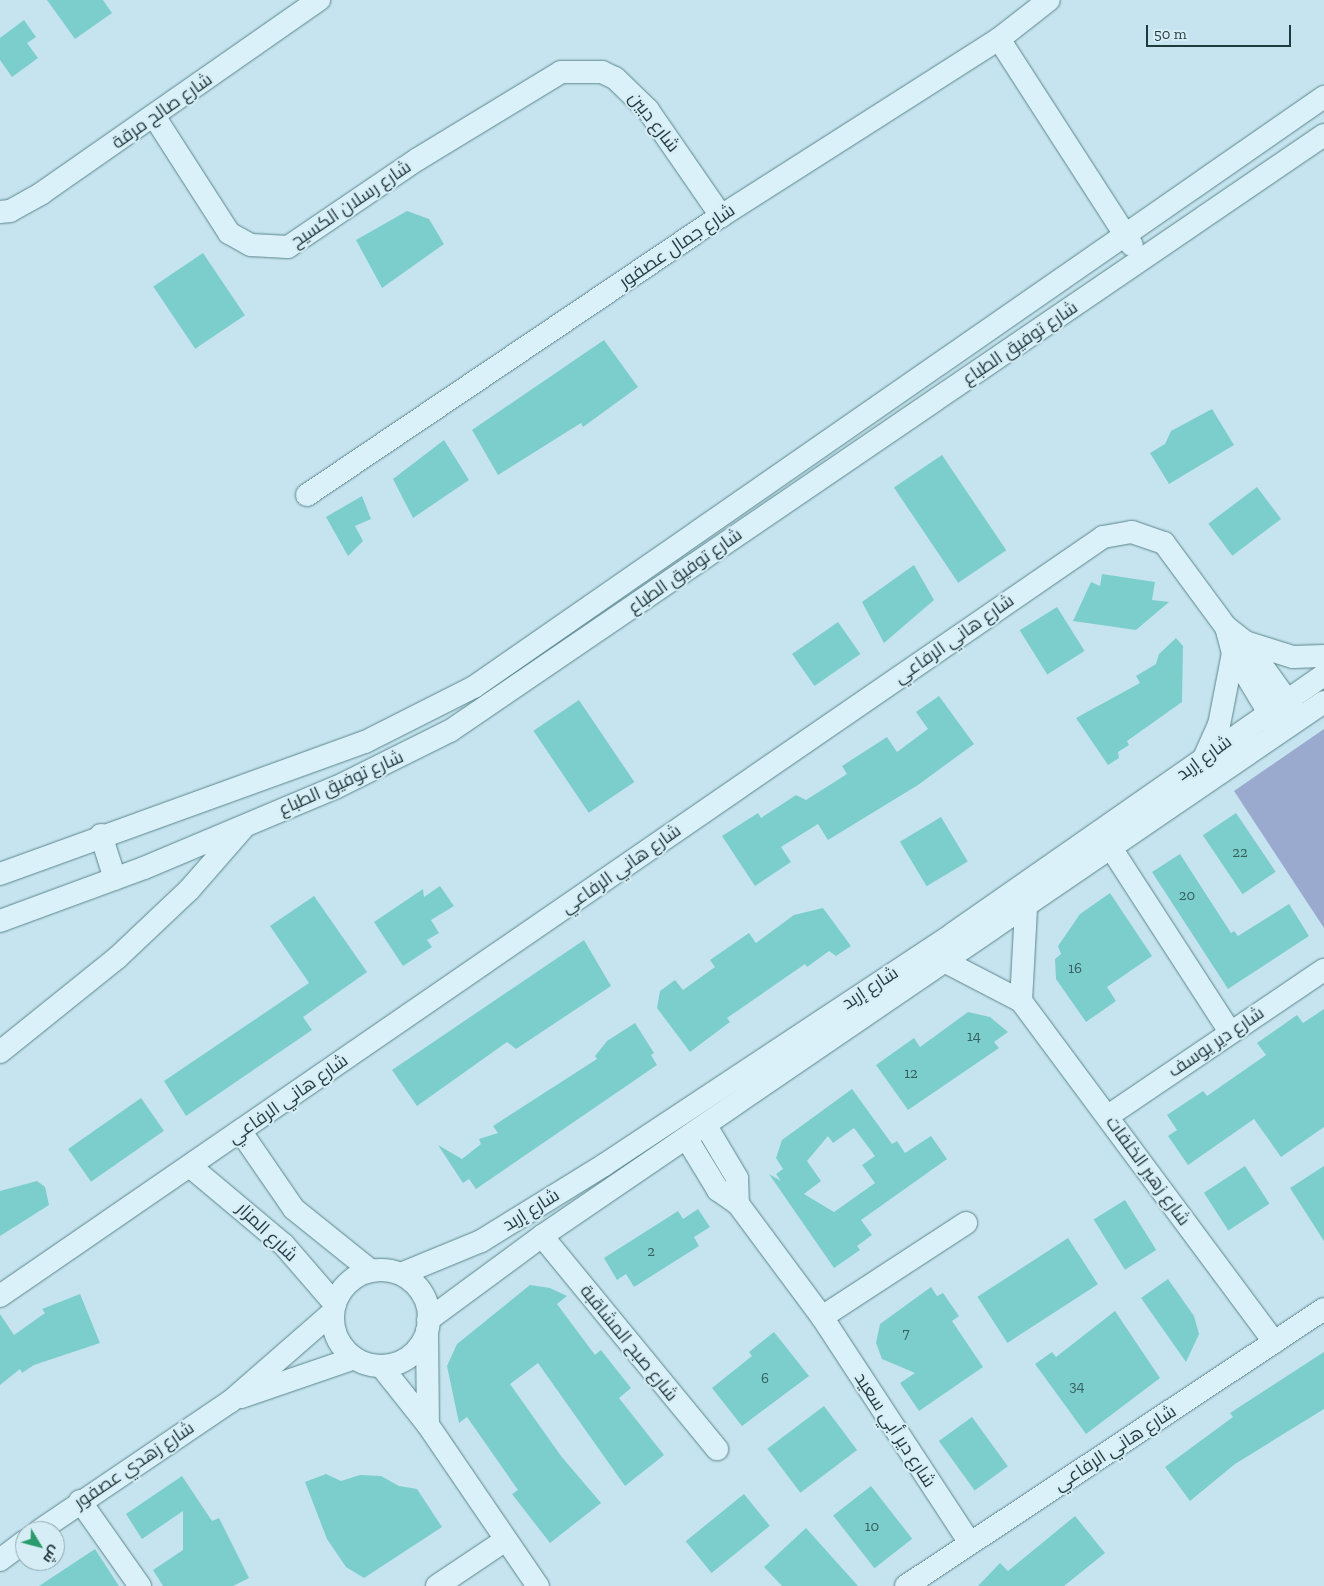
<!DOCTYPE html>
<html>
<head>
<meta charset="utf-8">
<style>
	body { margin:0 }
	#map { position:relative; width:1324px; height:1586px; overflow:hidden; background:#c6e4ef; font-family:"Zilla Slab",Cairo,serif }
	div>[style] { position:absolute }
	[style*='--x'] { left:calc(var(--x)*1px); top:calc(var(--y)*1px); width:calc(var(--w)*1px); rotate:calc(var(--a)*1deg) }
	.green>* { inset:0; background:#9aaace }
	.building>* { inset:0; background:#7ccecd; transform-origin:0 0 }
	.roads { filter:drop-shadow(0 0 1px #5b868b) drop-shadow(0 0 1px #5b868b) }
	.minor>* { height:22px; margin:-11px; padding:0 11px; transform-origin:11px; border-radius:11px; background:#daf1fa }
	.minor>.ring { margin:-11px; padding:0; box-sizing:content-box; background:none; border:22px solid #daf1fa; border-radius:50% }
	span { translate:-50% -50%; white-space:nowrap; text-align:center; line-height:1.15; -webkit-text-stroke:4px #d6edf6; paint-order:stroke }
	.number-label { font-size:15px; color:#365f60 }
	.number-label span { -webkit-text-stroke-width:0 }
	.street-label { font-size:18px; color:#1f3a3b }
	.north { position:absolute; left:15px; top:1521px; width:50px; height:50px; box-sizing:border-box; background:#d6edf6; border:1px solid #8da5ab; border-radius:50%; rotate:127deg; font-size:14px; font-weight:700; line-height:20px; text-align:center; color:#1f3a3b }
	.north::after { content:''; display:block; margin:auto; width:18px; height:22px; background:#2a9b6b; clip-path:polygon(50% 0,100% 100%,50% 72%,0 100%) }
	.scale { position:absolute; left:1146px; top:25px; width:145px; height:22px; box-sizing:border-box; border:2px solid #1f3a3b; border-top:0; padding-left:6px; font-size:15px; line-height:18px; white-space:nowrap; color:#1f3a3b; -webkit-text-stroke:4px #d6edf6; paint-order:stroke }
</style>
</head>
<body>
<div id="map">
	<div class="green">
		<div style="clip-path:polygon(1324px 729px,1324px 928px,1234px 791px)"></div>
	</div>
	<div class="building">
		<div style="clip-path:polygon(47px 0,103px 0,112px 13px,75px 39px)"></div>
		<div style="clip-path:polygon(24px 20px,36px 37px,27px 43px,38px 58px,12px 77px,0 60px,0 38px)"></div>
		<div style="clip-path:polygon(407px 211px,429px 219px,444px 244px,382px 288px,356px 240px)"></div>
		<div style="left:203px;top:253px;width:75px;height:60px;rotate:56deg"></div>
		<div style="clip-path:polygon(604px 340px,638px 387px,583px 427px,581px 423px,498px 475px,472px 430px)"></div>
		<div style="clip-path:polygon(1212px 409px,1234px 445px,1169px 484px,1150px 453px,1165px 444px,1171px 431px)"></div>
		<div style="clip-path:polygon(444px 440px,469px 480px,413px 518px,393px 479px)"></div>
		<div style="left:942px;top:455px;width:115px;height:58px;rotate:56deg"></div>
		<div style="left:1257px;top:487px;width:40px;height:61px;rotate:53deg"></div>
		<div style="clip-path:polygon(362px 496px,371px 519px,355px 526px,363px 541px,348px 556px,326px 517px)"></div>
		<div style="clip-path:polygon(914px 565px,934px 600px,884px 643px,862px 602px)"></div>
		<div style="clip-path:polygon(1102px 574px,1155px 582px,1152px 600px,1169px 602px,1136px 630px,1073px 621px,1091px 582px,1100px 586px)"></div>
		<div style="left:1057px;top:607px;width:52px;height:44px;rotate:58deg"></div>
		<div style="left:838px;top:622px;width:39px;height:56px;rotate:55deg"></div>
		<div style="clip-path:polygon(1176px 638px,1183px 646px,1182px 702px,1127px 741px,1129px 745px,1118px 752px,1119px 758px,1108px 765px,1076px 718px,1140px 683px,1136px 676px,1156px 664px,1159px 654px)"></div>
		<div style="clip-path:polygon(939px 696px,974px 744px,918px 785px,828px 840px,818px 824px,781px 847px,791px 862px,755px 886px,722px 836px,758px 813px,761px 818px,796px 795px,806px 800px,847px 774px,842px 766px,887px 737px,897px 752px,928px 729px,916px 712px)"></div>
		<div style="left:579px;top:700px;width:99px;height:55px;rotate:56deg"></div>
		<div style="left:1236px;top:813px;width:71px;height:40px;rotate:56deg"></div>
		<div style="left:941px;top:817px;width:52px;height:48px;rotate:59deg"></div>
		<div style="clip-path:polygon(1180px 854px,1231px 933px,1234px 931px,1238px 936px,1289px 904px,1309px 936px,1228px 989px,1152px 872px)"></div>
		<div style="clip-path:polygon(440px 886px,454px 906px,431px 920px,439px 933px,427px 940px,432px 947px,403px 966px,374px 922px,423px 889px,424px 897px)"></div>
		<div style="clip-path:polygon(1110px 893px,1152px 956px,1107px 987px,1116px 1001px,1086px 1022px,1056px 979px,1055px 959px,1061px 954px,1058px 946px,1080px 914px)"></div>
		<div style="clip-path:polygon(314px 896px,367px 972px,303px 1017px,312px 1030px,186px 1116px,164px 1081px,309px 983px,270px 926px)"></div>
		<div style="clip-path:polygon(823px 908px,851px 946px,836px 956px,829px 951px,807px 967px,805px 964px,727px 1018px,730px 1022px,690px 1052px,657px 1008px,660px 991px,675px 980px,683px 990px,715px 967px,710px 960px,749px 933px,756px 943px,794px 915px)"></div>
		<div style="clip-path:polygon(584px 940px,611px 986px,516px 1049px,507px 1042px,417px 1106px,392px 1070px)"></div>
		<div style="clip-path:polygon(1324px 1009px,1324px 1127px,1281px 1157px,1254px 1119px,1188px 1165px,1168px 1136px,1177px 1130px,1167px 1115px,1203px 1091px,1207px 1096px,1266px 1055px,1257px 1043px,1297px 1015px,1303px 1023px)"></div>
		<div style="clip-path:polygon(968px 1012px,990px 1017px,1008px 1032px,994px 1042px,999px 1048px,908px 1110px,876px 1065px,914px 1038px,920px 1047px)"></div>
		<div style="clip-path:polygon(635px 1023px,654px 1053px,651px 1055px,657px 1065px,476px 1189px,469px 1179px,463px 1183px,438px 1145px,462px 1159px,481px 1144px,479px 1139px,498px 1133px,493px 1126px,597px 1059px,595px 1056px,607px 1041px)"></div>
		<div style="clip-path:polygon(evenodd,852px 1089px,892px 1144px,897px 1141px,905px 1153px,931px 1136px,947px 1159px,861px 1220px,872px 1235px,857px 1246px,860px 1250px,834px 1268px,769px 1174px,781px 1181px,776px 1174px,783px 1169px,776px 1158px,782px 1140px,852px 1089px,854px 1128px,875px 1156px,862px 1165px,875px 1183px,834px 1212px,804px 1194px,821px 1181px,807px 1161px,828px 1136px,833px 1143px,854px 1128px)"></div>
		<div style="left:141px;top:1098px;width:40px;height:89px;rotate:55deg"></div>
		<div style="left:1245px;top:1166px;width:45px;height:49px;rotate:57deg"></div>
		<div style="clip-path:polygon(1324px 1166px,1324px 1241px,1290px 1188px)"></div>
		<div style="clip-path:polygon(37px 1181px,45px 1187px,49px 1205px,0 1236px,0 1191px)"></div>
		<div style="left:1125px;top:1200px;width:59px;height:37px;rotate:58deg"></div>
		<div style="clip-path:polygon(698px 1209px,710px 1227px,694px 1237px,699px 1246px,634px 1287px,626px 1274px,617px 1280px,604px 1258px,678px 1211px,683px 1219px)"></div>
		<div style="left:1068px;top:1238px;width:55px;height:108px;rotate:57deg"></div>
		<div style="clip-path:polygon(1168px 1279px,1194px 1316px,1199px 1334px,1186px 1362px,1141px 1298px)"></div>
		<div style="clip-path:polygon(530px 1285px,550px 1288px,567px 1296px,557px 1304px,595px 1355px,601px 1350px,631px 1388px,619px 1398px,664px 1455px,625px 1486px,538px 1363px,510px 1384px,561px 1456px,601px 1503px,550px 1543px,512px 1494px,518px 1490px,467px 1417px,459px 1423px,447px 1366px,457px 1344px)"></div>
		<div style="clip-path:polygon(931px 1287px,937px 1296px,943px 1293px,959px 1316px,952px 1321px,983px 1367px,919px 1411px,900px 1383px,915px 1373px,882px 1359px,876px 1343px,880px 1324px)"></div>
		<div style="clip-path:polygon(80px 1294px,100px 1343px,34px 1365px,22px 1373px,20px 1369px,0 1385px,0 1314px,14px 1335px,45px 1313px,42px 1309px)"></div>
		<div style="clip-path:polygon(1115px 1311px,1160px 1378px,1086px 1434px,1035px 1364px,1052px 1352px,1056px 1357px)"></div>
		<div style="clip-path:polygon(774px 1332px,809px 1376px,742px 1426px,712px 1388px,752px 1356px,749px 1352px)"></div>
		<div style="clip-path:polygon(1324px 1352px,1324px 1409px,1235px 1464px,1190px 1501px,1165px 1467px,1233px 1417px,1230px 1413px)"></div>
		<div style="left:824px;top:1406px;width:55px;height:71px;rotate:53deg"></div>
		<div style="left:972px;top:1417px;width:61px;height:41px;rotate:54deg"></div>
		<div style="clip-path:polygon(326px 1474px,341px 1481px,360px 1475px,381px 1476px,399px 1486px,417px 1489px,442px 1527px,364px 1578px,346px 1567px,327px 1539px,305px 1482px)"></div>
		<div style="clip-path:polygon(182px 1476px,212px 1521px,219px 1518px,249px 1578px,233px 1586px,163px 1586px,153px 1570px,183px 1550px,183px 1511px,142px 1539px,126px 1514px)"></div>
		<div style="left:871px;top:1486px;width:67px;height:48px;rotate:52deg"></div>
		<div style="left:744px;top:1494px;width:41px;height:75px;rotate:51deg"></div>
		<div style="clip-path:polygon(1075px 1516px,1105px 1553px,1064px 1586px,978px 1586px,1000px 1563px,1008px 1571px)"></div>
		<div style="clip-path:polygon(806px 1528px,858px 1586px,782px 1586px,764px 1567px)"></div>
		<div style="clip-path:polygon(95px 1549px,119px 1586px,39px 1586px)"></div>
	</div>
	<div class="roads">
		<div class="minor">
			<div style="--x:999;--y:39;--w:245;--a:57.2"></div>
			<div style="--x:154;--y:116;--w:139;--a:57.3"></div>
			<div style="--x:229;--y:233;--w:25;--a:29"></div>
			<div style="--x:251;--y:245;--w:37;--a:3"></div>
			<div style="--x:288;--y:247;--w:157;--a:-34.1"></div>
			<div style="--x:418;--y:159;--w:167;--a:-31.3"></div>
			<div style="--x:561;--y:72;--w:41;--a:0"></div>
			<div style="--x:602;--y:72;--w:14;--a:25"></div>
			<div style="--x:615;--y:78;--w:46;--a:44.1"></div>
			<div style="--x:648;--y:110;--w:129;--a:55.4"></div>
			<div style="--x:0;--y:212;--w:10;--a:-6"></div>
			<div style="--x:10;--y:211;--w:37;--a:-29"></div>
			<div style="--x:42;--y:193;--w:338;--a:-34.9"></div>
			<div style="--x:307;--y:495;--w:499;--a:-34"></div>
			<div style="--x:721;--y:216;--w:330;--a:-32.5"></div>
			<div style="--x:999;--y:39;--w:63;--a:-38"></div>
			<div style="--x:1226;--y:627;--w:27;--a:75"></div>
			<div style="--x:1233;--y:653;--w:82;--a:59"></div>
			<div style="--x:1245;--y:642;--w:84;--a:54.2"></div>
			<div style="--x:1204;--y:758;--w:36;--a:-66"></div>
			<div style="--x:1219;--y:725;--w:73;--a:-79"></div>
			<div style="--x:101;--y:835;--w:46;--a:72.3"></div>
			<div style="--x:1111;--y:848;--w:219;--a:57.1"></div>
			<div style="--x:0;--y:874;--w:388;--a:-19.9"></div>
			<div style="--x:365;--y:742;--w:122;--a:-26.8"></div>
			<div style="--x:474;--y:687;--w:1035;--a:-34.77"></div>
			<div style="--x:0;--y:921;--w:153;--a:-20.2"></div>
			<div style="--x:144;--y:868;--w:209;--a:-22.8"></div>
			<div style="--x:337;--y:787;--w:126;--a:-26.4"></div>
			<div style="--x:450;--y:731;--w:1058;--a:-34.29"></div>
			<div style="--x:946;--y:962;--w:85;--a:27.5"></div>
			<div style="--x:1021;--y:1001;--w:425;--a:53.4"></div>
			<div style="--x:1021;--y:1001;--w:92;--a:-86.9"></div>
			<div style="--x:0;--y:1052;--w:150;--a:-38.8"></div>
			<div style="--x:117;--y:958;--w:99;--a:-43.4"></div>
			<div style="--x:189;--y:890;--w:82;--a:-48.9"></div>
			<div style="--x:1108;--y:1116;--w:261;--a:-34.1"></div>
			<div style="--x:706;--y:1126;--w:61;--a:59.2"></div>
			<div style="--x:737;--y:1178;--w:26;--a:88"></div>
			<div style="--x:241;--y:1132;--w:93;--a:55.5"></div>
			<div style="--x:294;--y:1209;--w:99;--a:38.8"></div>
			<div style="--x:687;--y:1139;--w:60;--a:58.7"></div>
			<div style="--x:718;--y:1190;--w:24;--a:35"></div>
			<div style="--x:738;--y:1204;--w:141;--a:53.4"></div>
			<div style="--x:822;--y:1317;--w:269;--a:56.8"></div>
			<div style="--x:191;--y:1167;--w:121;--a:40"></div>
			<div style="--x:284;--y:1245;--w:78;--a:49.2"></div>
			<div style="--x:542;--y:1236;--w:276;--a:50.6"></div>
			<div class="ring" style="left:333px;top:1270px;width:74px;height:74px"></div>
			<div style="--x:401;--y:1274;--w:87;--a:-22.4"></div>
			<div style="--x:481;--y:1241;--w:145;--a:-31.7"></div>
			<div style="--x:604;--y:1165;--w:420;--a:-33.5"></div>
			<div style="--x:954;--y:933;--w:451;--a:-34.9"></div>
			<div style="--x:0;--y:1296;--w:1339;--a:-34.53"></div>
			<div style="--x:1103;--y:537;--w:29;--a:-10"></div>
			<div style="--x:1132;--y:532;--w:34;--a:19"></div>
			<div style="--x:1164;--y:543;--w:104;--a:53.6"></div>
			<div style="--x:1226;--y:627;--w:24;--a:38"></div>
			<div style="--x:1245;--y:642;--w:50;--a:17.4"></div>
			<div style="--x:1293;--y:657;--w:31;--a:-2"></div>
			<div style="--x:822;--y:1317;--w:172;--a:-33.1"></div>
			<div style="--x:428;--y:1320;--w:142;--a:-36.4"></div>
			<div style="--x:542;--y:1236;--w:947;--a:-34.33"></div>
			<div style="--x:427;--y:1331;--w:94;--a:89.4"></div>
			<div style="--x:381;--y:1366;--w:75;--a:51.5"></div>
			<div style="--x:428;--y:1425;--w:195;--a:55.7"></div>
			<div style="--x:241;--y:1397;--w:120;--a:-18.9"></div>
			<div style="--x:80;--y:1501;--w:104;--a:54.8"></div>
			<div style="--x:39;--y:1531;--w:232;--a:-34.1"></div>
			<div style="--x:231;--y:1401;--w:135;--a:-41.1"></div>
			<div style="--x:0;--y:1560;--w:31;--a:-37"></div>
			<div style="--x:437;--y:1586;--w:81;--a:-33.9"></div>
			<div style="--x:906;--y:1586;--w:501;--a:-33.53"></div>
		</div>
	</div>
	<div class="number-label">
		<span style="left:1240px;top:853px">22</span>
		<span style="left:1187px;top:896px">20</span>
		<span style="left:1075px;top:969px">16</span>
		<span style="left:974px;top:1037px">14</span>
		<span style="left:911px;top:1074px">12</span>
		<span style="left:651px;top:1252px">2</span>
		<span style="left:906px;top:1334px">7</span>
		<span style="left:765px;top:1379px">6</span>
		<span style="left:1077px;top:1387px">34</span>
		<span style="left:872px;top:1527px">10</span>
	</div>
	<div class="street-label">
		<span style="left:162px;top:111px;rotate:-35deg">شارع صالح مرقة</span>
		<span style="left:654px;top:122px;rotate:52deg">شارع دبين</span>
		<span style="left:351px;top:204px;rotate:-34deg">شارع رسلان الكسيح</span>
		<span style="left:677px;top:246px;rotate:-34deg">شارع جمال عصفور</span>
		<span style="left:1020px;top:343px;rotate:-34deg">شارع توفيق الطباع</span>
		<span style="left:685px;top:571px;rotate:-35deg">شارع توفيق الطباع</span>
		<span style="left:954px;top:639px;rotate:-35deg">شارع هاني الرفاعي</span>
		<span style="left:1204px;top:758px;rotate:-36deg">شارع إربد</span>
		<span style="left:341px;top:783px;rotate:-24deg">شارع توفيق الطباع</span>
		<span style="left:621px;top:869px;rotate:-35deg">شارع هاني الرفاعي</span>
		<span style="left:870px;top:988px;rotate:-33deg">شارع إربد</span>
		<span style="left:1216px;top:1042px;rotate:-34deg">شارع دير يوسف</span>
		<span style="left:288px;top:1099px;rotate:-35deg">شارع هاني الرفاعي</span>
		<span style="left:1148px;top:1171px;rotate:54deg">شارع زهير الخلفات</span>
		<span style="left:531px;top:1210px;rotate:-32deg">شارع إربد</span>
		<span style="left:267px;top:1232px;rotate:44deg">شارع المزار</span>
		<span style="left:629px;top:1343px;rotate:51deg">شارع صبح المشاقبة</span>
		<span style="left:895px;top:1430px;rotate:57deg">شارع دير أبي سعيد</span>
		<span style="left:1115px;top:1448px;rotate:-33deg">شارع هاني الرفاعي</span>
		<span style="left:134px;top:1465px;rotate:-34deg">شارع زهدي عصفور</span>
	</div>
	<div class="north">ش</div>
	<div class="scale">50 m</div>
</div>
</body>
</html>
